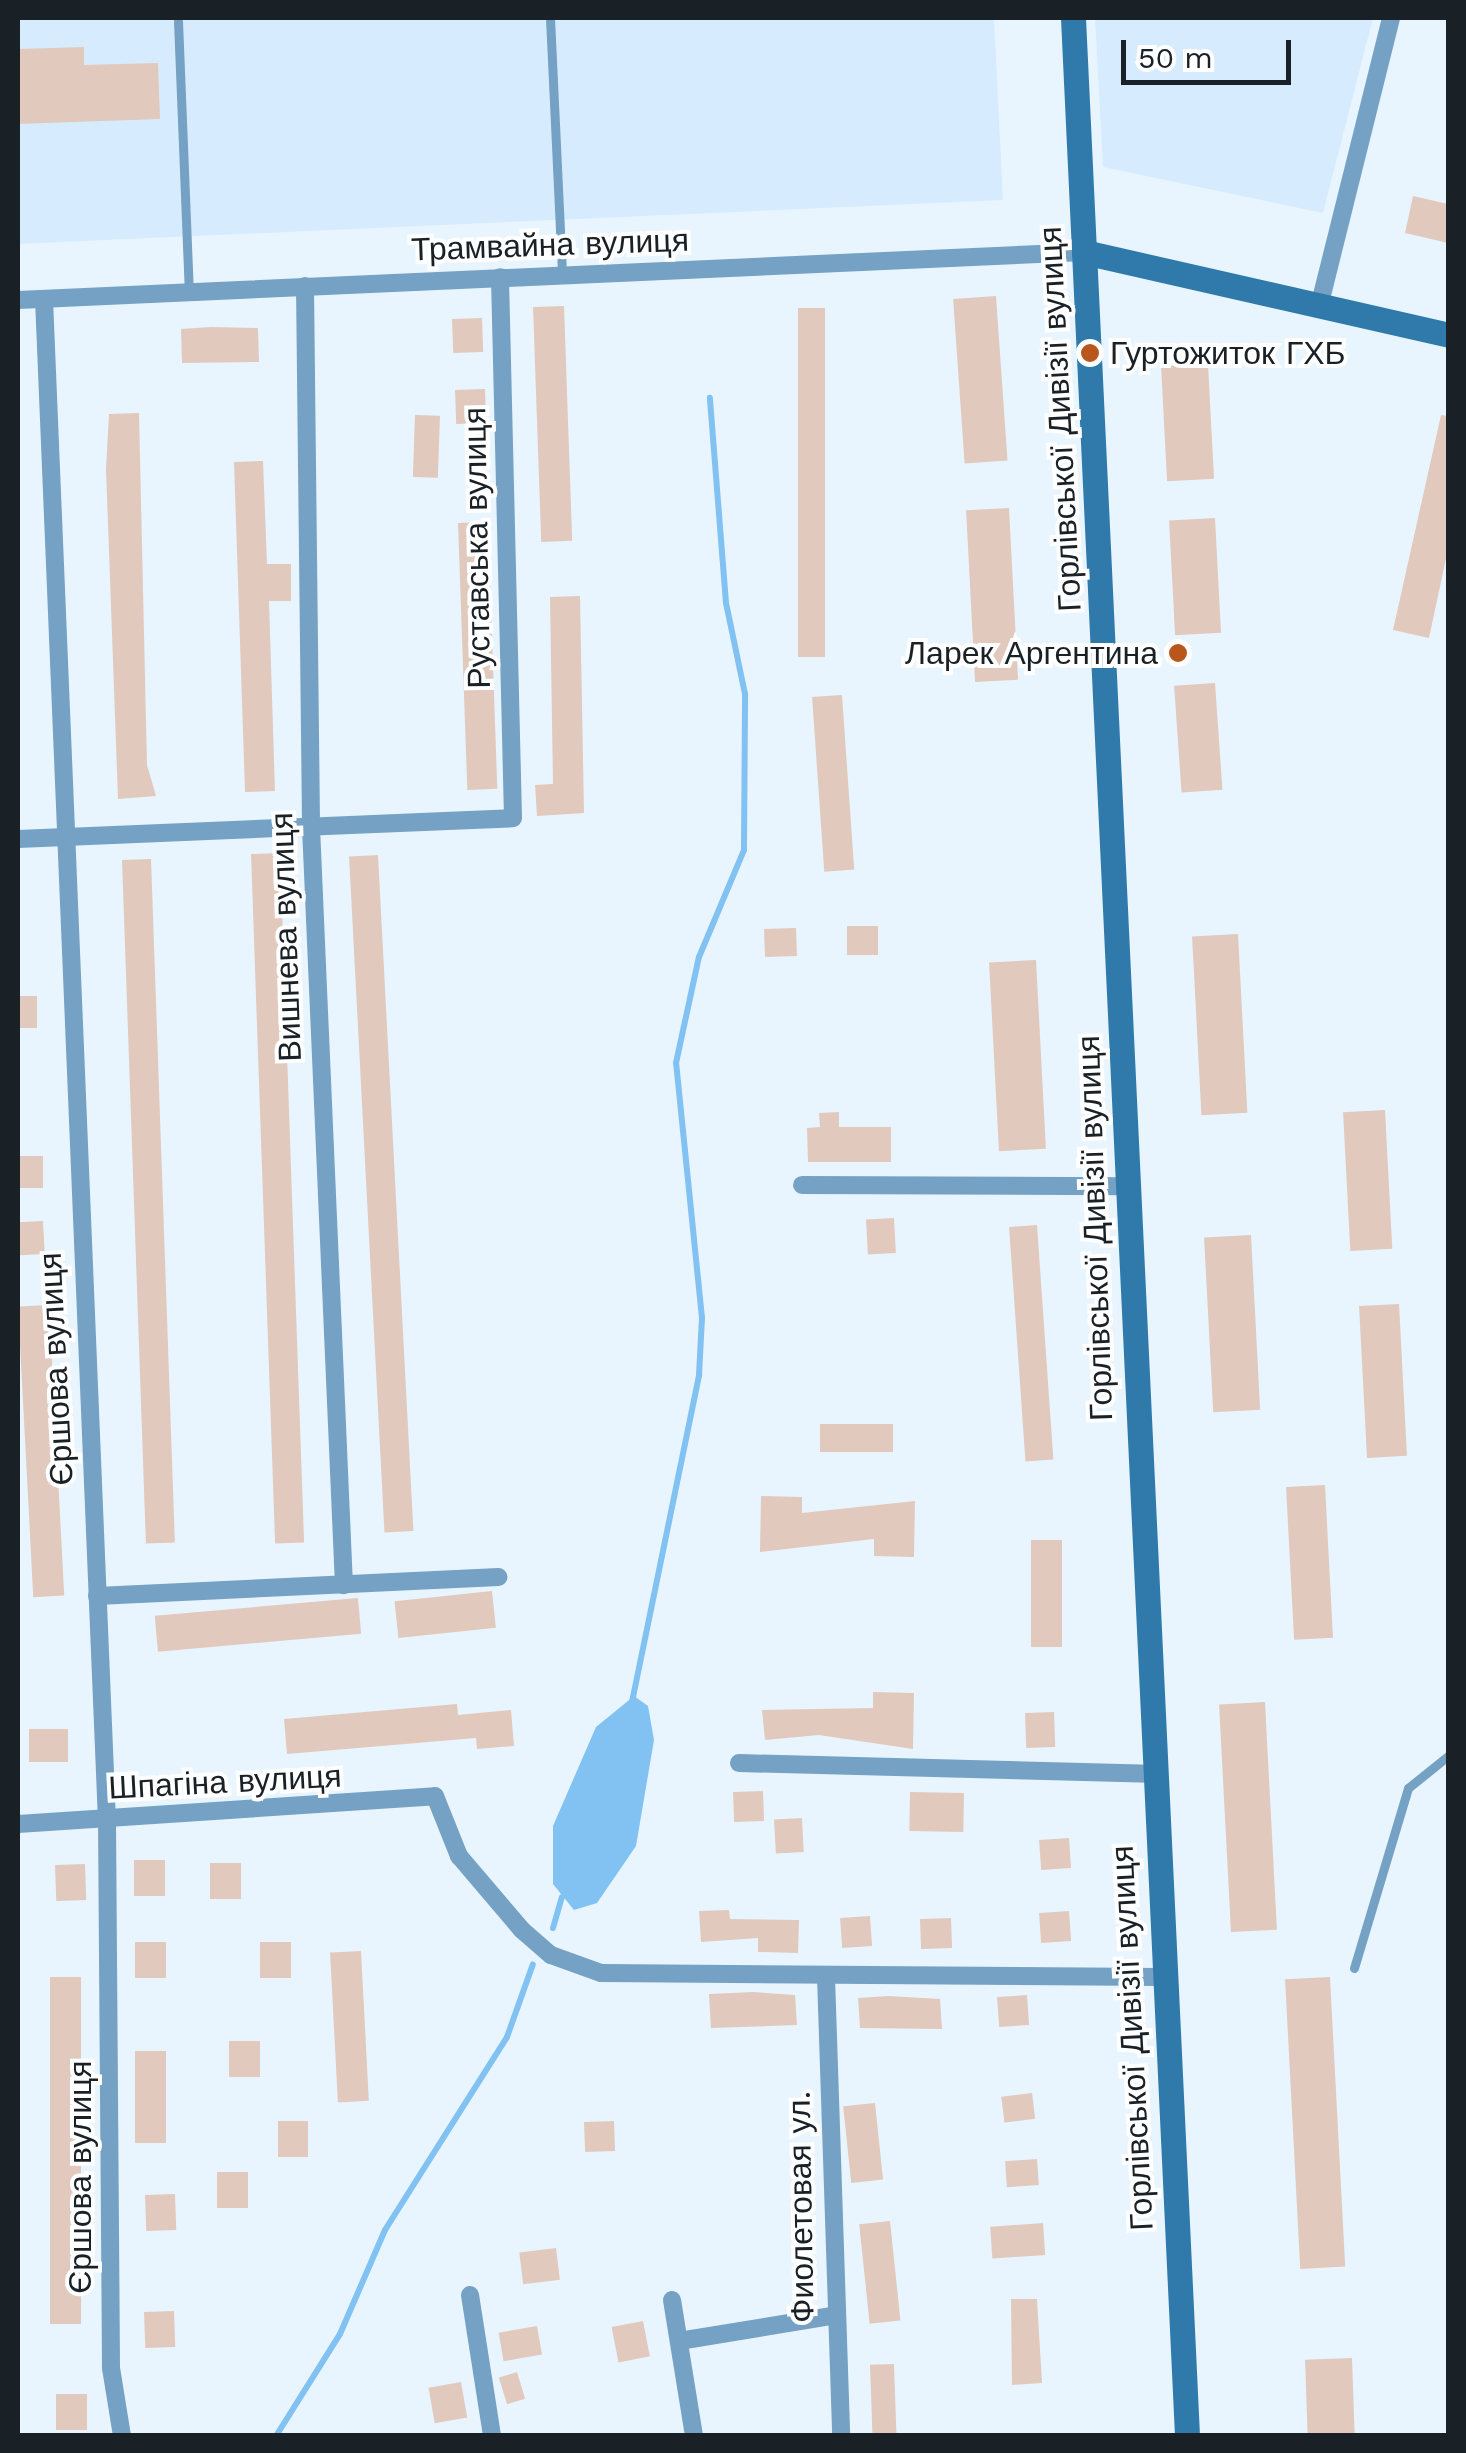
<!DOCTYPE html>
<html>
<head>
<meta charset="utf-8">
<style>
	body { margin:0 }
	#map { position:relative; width:1466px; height:2453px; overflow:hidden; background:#e8f5ff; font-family:"Work Sans",sans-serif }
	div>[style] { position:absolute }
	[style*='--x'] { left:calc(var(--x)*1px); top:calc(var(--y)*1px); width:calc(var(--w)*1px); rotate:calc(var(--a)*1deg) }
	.built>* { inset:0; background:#d6ecfe }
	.water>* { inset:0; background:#81c2f2 }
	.stream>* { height:6px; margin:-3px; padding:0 3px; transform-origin:3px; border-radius:3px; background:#81c2f2 }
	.building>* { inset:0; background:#e2c9bd; transform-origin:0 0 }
	.lane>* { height:9px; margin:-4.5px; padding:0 4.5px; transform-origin:4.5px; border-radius:4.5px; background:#75a2c4 }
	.street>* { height:18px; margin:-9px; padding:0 9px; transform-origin:9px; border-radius:9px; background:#75a2c4 }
	.secondary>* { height:25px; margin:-12.5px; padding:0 12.5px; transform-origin:12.5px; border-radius:12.5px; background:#2f7aab }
	.dots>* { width:28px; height:28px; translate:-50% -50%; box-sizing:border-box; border:5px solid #fff; border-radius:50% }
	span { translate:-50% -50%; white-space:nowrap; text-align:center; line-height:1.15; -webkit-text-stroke:8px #fff; paint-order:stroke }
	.street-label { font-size:32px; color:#192026 }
	.poi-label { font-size:32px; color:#192026 }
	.left { translate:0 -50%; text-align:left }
	.right { translate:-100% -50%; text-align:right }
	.frame { position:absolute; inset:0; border:20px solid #192026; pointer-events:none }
	.scale { position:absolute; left:1121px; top:40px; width:170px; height:45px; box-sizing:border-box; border:5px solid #192026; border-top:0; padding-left:12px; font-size:30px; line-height:35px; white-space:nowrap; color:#192026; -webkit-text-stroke:8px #fff; paint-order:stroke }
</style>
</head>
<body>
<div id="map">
	<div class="built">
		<div style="clip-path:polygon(18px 18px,994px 18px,1003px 200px,18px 244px)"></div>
		<div style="clip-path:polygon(1095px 18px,1373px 18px,1323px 213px,1103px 167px)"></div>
	</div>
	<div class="water">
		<div style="clip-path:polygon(634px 1696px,648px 1706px,654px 1740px,636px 1846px,597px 1903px,574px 1910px,553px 1884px,553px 1826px,596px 1727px)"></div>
	</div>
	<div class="stream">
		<div style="--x:632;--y:1702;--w:334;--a:-78.4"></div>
		<div style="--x:699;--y:1375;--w:57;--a:-87"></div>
		<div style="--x:702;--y:1318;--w:256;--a:-95.8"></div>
		<div style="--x:676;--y:1063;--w:108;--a:-77.8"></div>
		<div style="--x:699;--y:957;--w:116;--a:-67.2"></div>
		<div style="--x:744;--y:850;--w:156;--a:-89.6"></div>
		<div style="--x:745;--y:694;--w:93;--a:-101.8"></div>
		<div style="--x:726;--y:603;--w:206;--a:-94.5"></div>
		<div style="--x:553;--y:1928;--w:32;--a:-74"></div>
		<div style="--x:276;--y:2436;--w:120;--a:-57.9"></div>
		<div style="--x:340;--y:2334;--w:113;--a:-66.6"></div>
		<div style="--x:385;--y:2230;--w:228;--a:-57.7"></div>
		<div style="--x:507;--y:2037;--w:77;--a:-70.4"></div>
	</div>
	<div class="building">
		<div style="clip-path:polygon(84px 47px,84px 65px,158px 63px,160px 119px,18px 124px,18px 49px)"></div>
		<div style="clip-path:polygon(1413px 196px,1448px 204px,1448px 243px,1405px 233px)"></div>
		<div style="left:996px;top:296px;width:165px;height:43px;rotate:86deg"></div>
		<div style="left:564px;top:306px;width:235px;height:31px;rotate:88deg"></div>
		<div style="left:798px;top:308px;width:27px;height:349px"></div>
		<div style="left:482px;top:318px;width:34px;height:30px;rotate:88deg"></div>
		<div style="clip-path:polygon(211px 327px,258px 328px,259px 362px,182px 363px,181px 329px)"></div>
		<div style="left:1208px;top:364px;width:115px;height:47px;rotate:87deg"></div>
		<div style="left:485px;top:389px;width:34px;height:30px;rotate:88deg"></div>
		<div style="clip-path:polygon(139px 413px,147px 765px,156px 796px,118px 799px,106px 469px,109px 414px)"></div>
		<div style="left:415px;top:415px;width:25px;height:62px;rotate:2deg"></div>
		<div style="clip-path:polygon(1441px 415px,1448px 416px,1448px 549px,1429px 638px,1393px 630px)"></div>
		<div style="clip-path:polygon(263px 461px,267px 564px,291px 564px,291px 601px,269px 601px,275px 791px,245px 792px,234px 462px)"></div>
		<div style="left:1009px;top:508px;width:172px;height:43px;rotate:87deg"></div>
		<div style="left:1215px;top:518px;width:115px;height:46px;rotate:87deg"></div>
		<div style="left:488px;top:522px;width:267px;height:30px;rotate:88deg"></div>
		<div style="clip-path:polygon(580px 596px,584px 813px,537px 816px,535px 785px,553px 784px,550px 597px)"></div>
		<div style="left:1215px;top:683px;width:107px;height:41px;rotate:86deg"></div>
		<div style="left:842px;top:695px;width:175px;height:30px;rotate:86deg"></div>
		<div style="left:280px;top:853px;width:690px;height:29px;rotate:88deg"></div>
		<div style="left:378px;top:855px;width:677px;height:29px;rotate:87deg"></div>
		<div style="left:151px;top:859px;width:684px;height:29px;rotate:88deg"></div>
		<div style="left:847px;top:926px;width:31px;height:29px"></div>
		<div style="left:796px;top:928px;width:28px;height:32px;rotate:88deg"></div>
		<div style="left:1238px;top:934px;width:179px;height:46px;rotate:87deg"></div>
		<div style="left:1036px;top:960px;width:189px;height:47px;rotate:87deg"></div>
		<div style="left:18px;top:996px;width:19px;height:32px"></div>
		<div style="left:1385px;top:1110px;width:139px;height:42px;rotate:87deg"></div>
		<div style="clip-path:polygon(839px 1112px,839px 1127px,891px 1127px,891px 1162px,808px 1162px,807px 1128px,820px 1127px,819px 1113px)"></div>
		<div style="left:18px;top:1156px;width:25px;height:32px"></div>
		<div style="left:894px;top:1218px;width:35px;height:28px;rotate:87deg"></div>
		<div style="left:43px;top:1221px;width:33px;height:25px;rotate:87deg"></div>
		<div style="left:1037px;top:1225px;width:235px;height:28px;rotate:86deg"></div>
		<div style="left:1251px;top:1235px;width:175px;height:47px;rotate:87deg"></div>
		<div style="left:1399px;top:1304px;width:152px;height:40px;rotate:87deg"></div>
		<div style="left:49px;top:1305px;width:291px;height:31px;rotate:87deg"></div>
		<div style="left:820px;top:1424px;width:73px;height:28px"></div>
		<div style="left:1325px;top:1485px;width:153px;height:39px;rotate:87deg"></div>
		<div style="clip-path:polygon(761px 1496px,802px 1497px,802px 1513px,915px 1501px,914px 1557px,874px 1556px,874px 1539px,760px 1552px)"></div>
		<div style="left:1031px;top:1540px;width:31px;height:107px"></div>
		<div style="left:492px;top:1591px;width:37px;height:98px;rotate:84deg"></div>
		<div style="left:358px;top:1598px;width:36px;height:204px;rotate:85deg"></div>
		<div style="clip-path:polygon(873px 1692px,914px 1693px,913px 1749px,819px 1735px,765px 1740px,762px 1710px,873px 1708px)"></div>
		<div style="left:1265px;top:1702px;width:228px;height:46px;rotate:87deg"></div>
		<div style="clip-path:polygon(457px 1704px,458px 1715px,511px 1710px,514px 1746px,477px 1749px,476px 1738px,287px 1754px,284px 1719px)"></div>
		<div style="left:1054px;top:1712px;width:35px;height:29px;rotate:88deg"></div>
		<div style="left:68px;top:1729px;width:33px;height:39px;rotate:90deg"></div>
		<div style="left:763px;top:1791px;width:30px;height:30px;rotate:88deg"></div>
		<div style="left:910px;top:1792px;width:54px;height:39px;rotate:1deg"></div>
		<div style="left:802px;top:1818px;width:34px;height:28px;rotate:87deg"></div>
		<div style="left:1069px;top:1838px;width:30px;height:30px;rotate:86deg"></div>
		<div style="left:134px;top:1860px;width:31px;height:36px"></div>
		<div style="left:241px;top:1863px;width:36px;height:31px;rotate:90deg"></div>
		<div style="left:85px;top:1864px;width:36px;height:30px;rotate:88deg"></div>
		<div style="clip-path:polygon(729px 1910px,730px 1919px,799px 1920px,798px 1953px,758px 1952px,758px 1938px,701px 1942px,699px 1911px)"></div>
		<div style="left:1069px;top:1911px;width:30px;height:30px;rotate:86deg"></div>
		<div style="left:870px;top:1916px;width:30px;height:30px;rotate:86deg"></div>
		<div style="left:951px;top:1918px;width:30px;height:31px;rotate:88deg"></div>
		<div style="left:135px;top:1942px;width:31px;height:36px"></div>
		<div style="left:291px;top:1942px;width:36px;height:31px;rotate:90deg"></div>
		<div style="left:361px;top:1951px;width:150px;height:31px;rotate:87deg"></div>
		<div style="left:50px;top:1977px;width:31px;height:347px"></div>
		<div style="left:1330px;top:1977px;width:290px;height:45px;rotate:87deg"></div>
		<div style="clip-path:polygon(753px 1992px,795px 1995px,797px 2025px,711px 2028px,709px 1994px)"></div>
		<div style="left:1027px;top:1995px;width:30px;height:30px;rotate:86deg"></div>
		<div style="clip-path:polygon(888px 1996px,940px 1999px,942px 2029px,860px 2028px,858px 1998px)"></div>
		<div style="left:260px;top:2041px;width:36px;height:31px;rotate:90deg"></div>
		<div style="left:135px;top:2051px;width:31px;height:92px"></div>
		<div style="left:1032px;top:2093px;width:26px;height:31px;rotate:83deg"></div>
		<div style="left:875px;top:2103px;width:77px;height:32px;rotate:84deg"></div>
		<div style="left:278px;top:2121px;width:30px;height:36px"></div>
		<div style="left:614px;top:2121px;width:30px;height:30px;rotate:88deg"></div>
		<div style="left:1037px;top:2159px;width:26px;height:32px;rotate:86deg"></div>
		<div style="left:217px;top:2172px;width:31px;height:36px"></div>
		<div style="left:175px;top:2194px;width:36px;height:30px;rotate:88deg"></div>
		<div style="left:890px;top:2221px;width:100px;height:31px;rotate:84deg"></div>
		<div style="left:1043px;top:2223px;width:32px;height:53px;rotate:86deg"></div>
		<div style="left:556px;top:2248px;width:32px;height:37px;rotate:83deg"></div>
		<div style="clip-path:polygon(1011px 2299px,1037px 2299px,1042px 2383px,1012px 2385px)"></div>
		<div style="left:174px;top:2311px;width:36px;height:30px;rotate:88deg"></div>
		<div style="left:643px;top:2321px;width:36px;height:32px;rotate:79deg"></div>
		<div style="left:537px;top:2326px;width:29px;height:39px;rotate:80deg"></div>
		<div style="left:1352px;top:2358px;width:78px;height:47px;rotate:88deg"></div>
		<div style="left:894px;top:2364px;width:72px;height:24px;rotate:88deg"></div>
		<div style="left:517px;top:2372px;width:28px;height:19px;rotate:73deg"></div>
		<div style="left:461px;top:2382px;width:36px;height:33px;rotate:80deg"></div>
		<div style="left:87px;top:2394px;width:36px;height:31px;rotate:90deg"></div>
	</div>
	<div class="lane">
		<div style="--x:550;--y:18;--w:256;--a:87.3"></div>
		<div style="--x:178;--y:21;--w:270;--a:87.7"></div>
		<div style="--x:1354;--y:1968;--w:188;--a:-73.3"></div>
		<div style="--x:1408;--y:1788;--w:51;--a:-38.7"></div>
	</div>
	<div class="street">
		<div style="--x:305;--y:286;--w:541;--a:89.36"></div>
		<div style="--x:311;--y:827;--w:759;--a:87.51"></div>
		<div style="--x:44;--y:299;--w:1522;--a:87.63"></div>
		<div style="--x:107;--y:1820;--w:548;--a:89.58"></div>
		<div style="--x:111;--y:2368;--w:69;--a:80.8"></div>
		<div style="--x:18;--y:300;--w:1067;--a:-2.58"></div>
		<div style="--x:1320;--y:303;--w:294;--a:-76"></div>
		<div style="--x:18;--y:839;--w:495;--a:-2.4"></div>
		<div style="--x:513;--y:818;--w:541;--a:-91.38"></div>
		<div style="--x:802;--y:1185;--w:324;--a:0.2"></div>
		<div style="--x:97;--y:1596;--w:402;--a:-2.7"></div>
		<div style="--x:739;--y:1763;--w:411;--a:1.5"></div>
		<div style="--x:18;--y:1824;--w:418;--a:-3.8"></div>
		<div style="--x:435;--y:1796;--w:65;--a:68.2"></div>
		<div style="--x:459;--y:1856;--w:97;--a:49.6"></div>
		<div style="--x:522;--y:1930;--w:38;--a:41"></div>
		<div style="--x:551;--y:1955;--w:53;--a:19.8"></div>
		<div style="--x:601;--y:1973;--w:559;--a:0.41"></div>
		<div style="--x:826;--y:1977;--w:459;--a:88.1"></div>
		<div style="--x:470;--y:2295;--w:143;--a:81.1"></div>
		<div style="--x:672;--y:2300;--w:138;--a:80.8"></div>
		<div style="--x:679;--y:2341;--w:155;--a:-9.3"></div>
	</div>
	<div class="secondary">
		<div style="--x:1073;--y:18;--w:2421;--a:87.3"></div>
		<div style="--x:1084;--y:252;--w:373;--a:12.8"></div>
	</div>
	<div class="dots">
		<div style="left:1090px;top:353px;background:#b9561b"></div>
		<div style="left:1178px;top:653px;background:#b9561b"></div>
	</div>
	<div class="street-label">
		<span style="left:550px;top:245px;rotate:-2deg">Трамвайна вулиця</span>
		<span style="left:1060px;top:419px;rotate:-93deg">Горлівської Дивізії вулиця</span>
		<span style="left:477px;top:548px;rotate:-91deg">Руставська вулиця</span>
		<span style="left:286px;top:937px;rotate:-92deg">Вишнева вулиця</span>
		<span style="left:1095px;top:1228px;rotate:-92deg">Горлівської Дивізії вулиця</span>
		<span style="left:56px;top:1369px;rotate:-93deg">Єршова вулиця</span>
		<span style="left:225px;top:1782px;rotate:-3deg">Шпагіна вулиця</span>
		<span style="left:1132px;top:2038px;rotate:-93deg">Горлівської Дивізії вулиця</span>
		<span style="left:80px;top:2177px;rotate:-90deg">Єршова вулиця</span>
		<span style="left:801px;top:2207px;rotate:-91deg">Фиолетовая ул.</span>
	</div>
	<div class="poi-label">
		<span class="left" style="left:1110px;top:353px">Гуртожиток ГХБ</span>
		<span class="right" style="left:1158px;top:653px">Ларек Аргентина</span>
	</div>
	<div class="frame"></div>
	<div class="scale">50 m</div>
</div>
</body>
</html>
